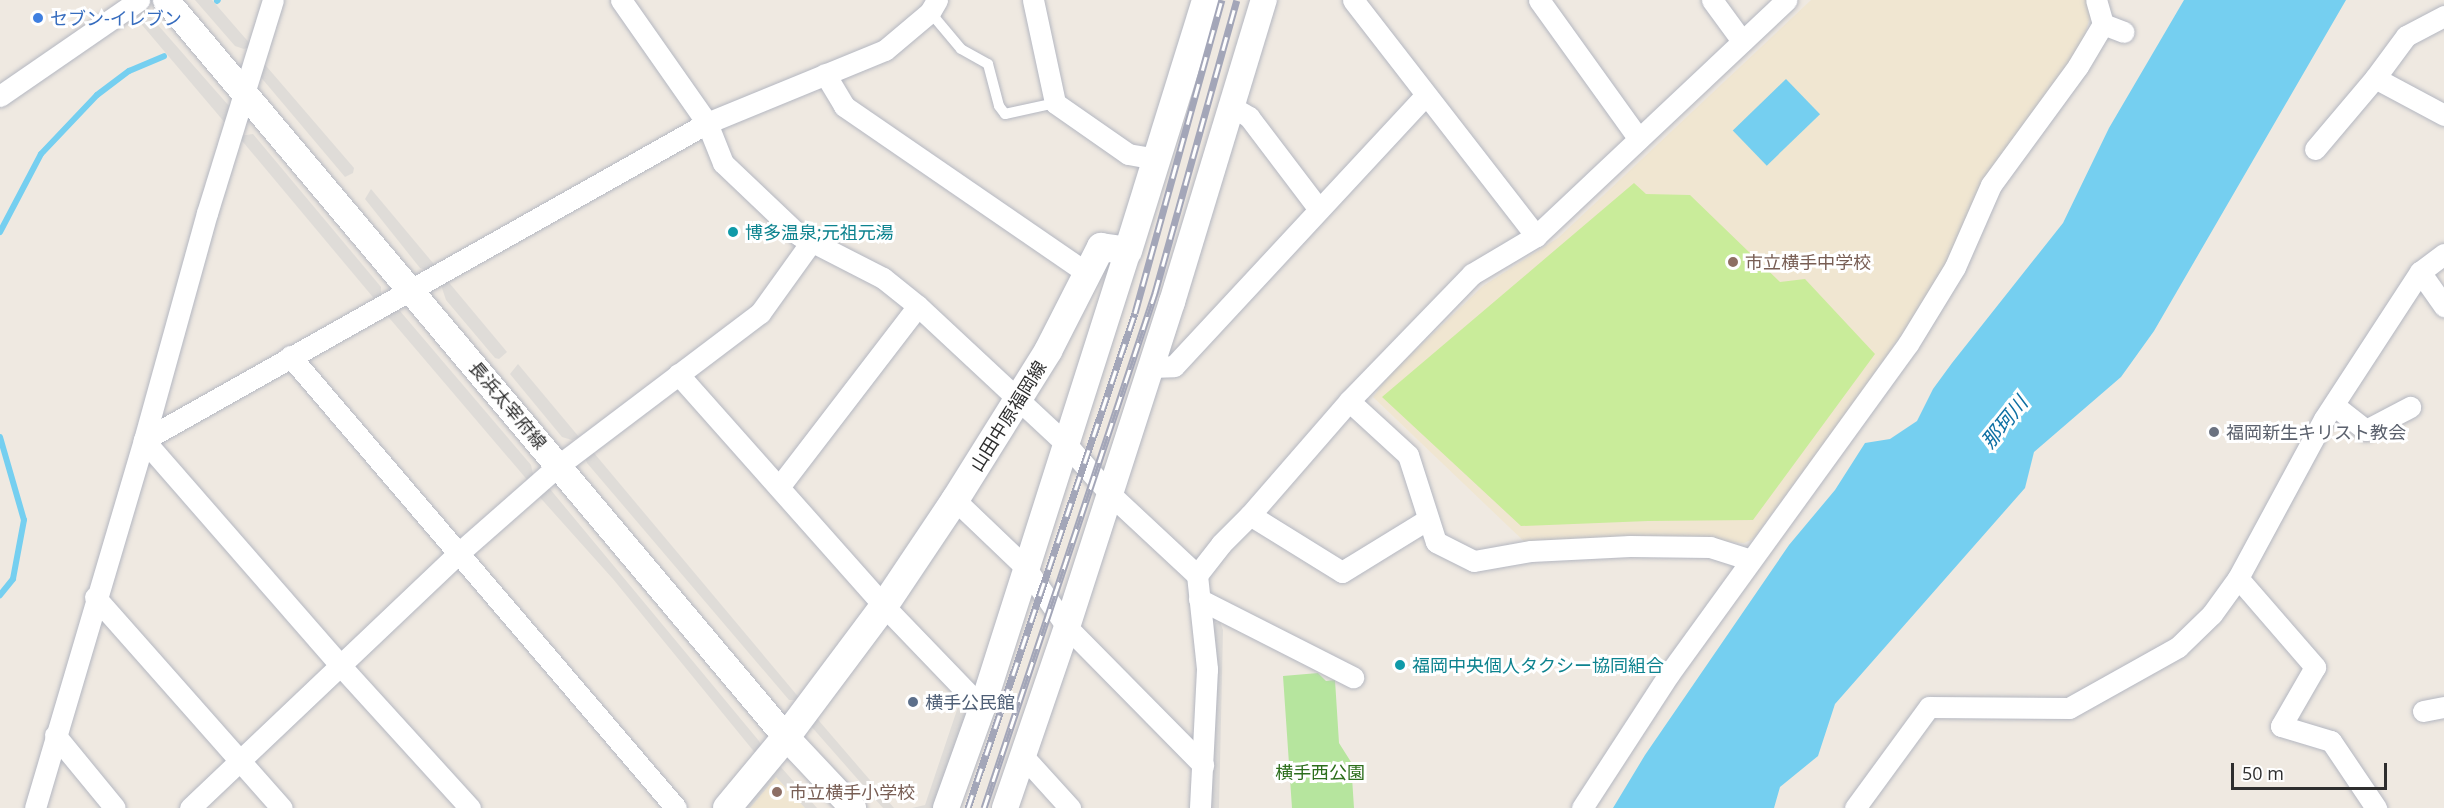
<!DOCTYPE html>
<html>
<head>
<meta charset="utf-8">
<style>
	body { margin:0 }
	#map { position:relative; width:2444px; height:808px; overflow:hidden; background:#efe9e1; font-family:"Open Sans","Noto Sans JP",sans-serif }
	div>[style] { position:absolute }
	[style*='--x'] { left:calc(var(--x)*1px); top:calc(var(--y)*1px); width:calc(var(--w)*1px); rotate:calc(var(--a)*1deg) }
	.education>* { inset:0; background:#f0e6d1 }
	.green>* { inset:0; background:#b6e59e }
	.pitch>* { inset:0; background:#c9ec9a }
	.plaza>* { inset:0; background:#dfdcd8 }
	.water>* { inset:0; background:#75cff0; transform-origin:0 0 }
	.stream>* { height:6px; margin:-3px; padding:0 3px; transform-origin:3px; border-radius:3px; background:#75cff0 }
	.roads { filter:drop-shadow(0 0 2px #b4b7c1) drop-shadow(0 0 2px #b4b7c1) }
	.service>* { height:10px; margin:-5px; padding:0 5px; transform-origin:5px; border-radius:5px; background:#fff }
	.minor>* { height:21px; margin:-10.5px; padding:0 10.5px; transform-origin:10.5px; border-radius:10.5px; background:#fff }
	.tertiary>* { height:26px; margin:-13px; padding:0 13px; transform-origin:13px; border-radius:13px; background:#fff }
	.secondary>* { height:28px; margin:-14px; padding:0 14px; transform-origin:14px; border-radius:14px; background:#fff }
	.rail>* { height:7px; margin-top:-3.5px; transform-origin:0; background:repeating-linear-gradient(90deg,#fff 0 14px,#a3a6b8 0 28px); box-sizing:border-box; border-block:2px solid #a3a6b8 }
	.dots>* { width:16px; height:16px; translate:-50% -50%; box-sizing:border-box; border:3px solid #fff; border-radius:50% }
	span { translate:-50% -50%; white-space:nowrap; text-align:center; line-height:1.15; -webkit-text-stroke:6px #fff; paint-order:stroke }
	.shop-label { font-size:18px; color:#366cbe }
	.left { translate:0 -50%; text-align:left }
	.culture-label { font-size:18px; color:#0d838f }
	.education-label { font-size:18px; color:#785e54 }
	.street-label { font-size:18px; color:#2e2e2e }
	.worship-label { font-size:18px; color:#5b616d }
	.service-label { font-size:18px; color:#4e5e75 }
	.park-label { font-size:18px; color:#2c6e1b }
	.water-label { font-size:20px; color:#0d6fa3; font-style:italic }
	.scale { position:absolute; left:2231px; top:763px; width:156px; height:27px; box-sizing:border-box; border:3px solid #2e2e2e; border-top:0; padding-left:8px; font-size:18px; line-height:21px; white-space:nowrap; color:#2e2e2e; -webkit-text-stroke:4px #fff; paint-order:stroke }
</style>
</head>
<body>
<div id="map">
	<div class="education">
		<div style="clip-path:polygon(1811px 0,2090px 0,2091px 13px,2083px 42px,1931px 292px,1846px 414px,1753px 539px,1744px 543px,1647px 536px,1532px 549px,1373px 397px,1389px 376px,1483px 286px,1558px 238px)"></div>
		<div style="clip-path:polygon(776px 776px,805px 808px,750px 808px)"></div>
	</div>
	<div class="green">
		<div style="clip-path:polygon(1318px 673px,1326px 681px,1335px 680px,1339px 743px,1351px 762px,1354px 808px,1292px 808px,1283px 676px)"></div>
	</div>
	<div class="pitch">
		<div style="clip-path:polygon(1634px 183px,1646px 194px,1690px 195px,1780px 282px,1805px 279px,1875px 354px,1753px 520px,1648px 521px,1521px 526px,1382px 397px)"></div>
	</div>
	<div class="plaza">
		<div style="clip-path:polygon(195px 0,212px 0,252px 46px,244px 49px,235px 46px)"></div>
		<div style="clip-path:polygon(143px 8px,229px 106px,226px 124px,131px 12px)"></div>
		<div style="clip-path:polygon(261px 60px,354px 168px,353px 173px,345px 177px,259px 75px)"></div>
		<div style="clip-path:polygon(253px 134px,381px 287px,381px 296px,377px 302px,238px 136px)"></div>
		<div style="clip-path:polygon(371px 189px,438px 269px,432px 272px,420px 268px,365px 199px)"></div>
		<div style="clip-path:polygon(446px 279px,507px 352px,499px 359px,495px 358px,446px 300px,441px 285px)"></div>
		<div style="clip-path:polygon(390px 310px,400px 311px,531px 465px,533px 474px,529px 482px,385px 313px)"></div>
		<div style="clip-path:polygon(518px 364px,579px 437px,572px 440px,562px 437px,510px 374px)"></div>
		<div style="clip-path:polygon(589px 447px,801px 700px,789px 700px,587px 463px,585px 458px)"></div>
		<div style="clip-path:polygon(542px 489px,550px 489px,759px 741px,761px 745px,756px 754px,613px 579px,536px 493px)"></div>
		<div style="clip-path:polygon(1220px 622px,1223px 630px,1219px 808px,1209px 808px,1214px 627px,1215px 623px)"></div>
		<div style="clip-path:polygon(960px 701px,972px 712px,935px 808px,912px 808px,925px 805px)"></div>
		<div style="clip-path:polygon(814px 715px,894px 808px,883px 808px,810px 725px)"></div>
		<div style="clip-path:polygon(780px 766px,817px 808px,805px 808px,776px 777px,750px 808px,742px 808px)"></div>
	</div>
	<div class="water">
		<div style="clip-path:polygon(2184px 0,2346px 0,2154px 331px,2121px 377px,2034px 452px,2025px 488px,1835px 704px,1818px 756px,1780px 787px,1774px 808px,1613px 808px,1645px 755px,1789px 545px,1835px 490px,1865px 443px,1890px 439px,1917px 421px,1933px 389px,1952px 363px,2063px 223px,2109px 128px)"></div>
		<div style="left:1786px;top:79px;width:49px;height:74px;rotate:46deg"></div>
	</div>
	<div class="stream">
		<div style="--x:217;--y:1;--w:1;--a:-45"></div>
		<div style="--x:0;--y:232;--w:88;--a:-62.3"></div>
		<div style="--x:41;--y:154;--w:81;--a:-46.5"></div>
		<div style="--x:97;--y:95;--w:40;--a:-37"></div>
		<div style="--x:129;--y:71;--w:38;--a:-23"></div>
		<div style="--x:0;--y:437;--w:86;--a:73.9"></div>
		<div style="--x:24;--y:520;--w:60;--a:100.6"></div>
		<div style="--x:13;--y:579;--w:21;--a:129"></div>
	</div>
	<div class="roads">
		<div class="service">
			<div style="--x:930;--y:12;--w:48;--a:50"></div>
			<div style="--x:961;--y:49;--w:31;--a:29"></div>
			<div style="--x:988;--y:64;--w:43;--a:75.3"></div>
			<div style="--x:999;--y:106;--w:10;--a:53"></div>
			<div style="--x:1005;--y:114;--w:51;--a:-12.4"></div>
		</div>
		<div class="minor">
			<div style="--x:621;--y:0;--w:150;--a:55"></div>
			<div style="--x:707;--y:123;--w:43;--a:68.2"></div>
			<div style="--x:723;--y:163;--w:105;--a:43.5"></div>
			<div style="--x:799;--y:235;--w:94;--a:27.1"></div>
			<div style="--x:883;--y:278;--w:45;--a:38.7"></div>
			<div style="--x:918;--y:306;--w:202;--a:43"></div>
			<div style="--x:1066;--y:444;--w:67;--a:48.7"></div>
			<div style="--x:1110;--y:494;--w:119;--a:43"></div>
			<div style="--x:1197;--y:575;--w:95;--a:83.9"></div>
			<div style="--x:1207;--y:669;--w:139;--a:92.9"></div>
			<div style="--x:1033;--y:0;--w:105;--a:77.9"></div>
			<div style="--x:1055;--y:103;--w:89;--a:34.9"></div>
			<div style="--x:1128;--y:154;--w:28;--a:10"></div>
			<div style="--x:1353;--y:0;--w:299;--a:52.2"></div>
			<div style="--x:1539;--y:0;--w:171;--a:54.3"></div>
			<div style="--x:1712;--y:0;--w:51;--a:53.8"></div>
			<div style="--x:2103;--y:24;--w:22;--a:21"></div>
			<div style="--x:825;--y:74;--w:37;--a:59"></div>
			<div style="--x:844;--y:106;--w:296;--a:34.5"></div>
			<div style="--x:2375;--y:78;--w:78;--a:28.2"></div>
			<div style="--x:0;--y:96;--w:169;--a:-34.6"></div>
			<div style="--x:1232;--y:107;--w:20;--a:30"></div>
			<div style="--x:1249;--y:117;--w:114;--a:52.8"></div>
			<div style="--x:2315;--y:149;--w:93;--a:-49.8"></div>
			<div style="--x:2375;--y:78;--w:52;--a:-53.6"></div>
			<div style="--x:2406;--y:36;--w:43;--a:-27.8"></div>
			<div style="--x:2420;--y:272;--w:42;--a:54.8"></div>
			<div style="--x:290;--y:356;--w:594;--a:49.5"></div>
			<div style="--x:1150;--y:367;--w:24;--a:-2"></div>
			<div style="--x:1174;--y:366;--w:370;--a:-47.1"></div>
			<div style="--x:678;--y:374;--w:310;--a:48.4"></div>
			<div style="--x:884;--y:606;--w:141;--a:46.1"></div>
			<div style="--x:1349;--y:401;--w:80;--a:42.5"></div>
			<div style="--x:1408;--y:455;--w:91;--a:72.2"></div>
			<div style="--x:1436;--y:542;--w:42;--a:26.6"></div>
			<div style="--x:1474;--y:561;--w:58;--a:-10"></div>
			<div style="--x:1531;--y:551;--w:99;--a:-2.9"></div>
			<div style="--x:1630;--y:546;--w:80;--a:0.7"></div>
			<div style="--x:1710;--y:547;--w:43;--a:17.6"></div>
			<div style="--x:2335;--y:406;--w:39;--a:38"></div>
			<div style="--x:2366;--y:430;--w:50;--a:-27.6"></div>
			<div style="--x:779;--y:487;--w:228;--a:-52.5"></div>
			<div style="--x:955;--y:500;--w:97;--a:43.7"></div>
			<div style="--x:1025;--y:567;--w:73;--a:55"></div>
			<div style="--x:1067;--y:627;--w:194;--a:45.4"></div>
			<div style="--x:1250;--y:515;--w:108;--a:31.8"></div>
			<div style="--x:1342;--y:572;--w:101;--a:-31.6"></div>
			<div style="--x:1197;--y:575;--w:39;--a:-52"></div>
			<div style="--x:1221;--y:544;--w:41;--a:-45"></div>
			<div style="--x:1250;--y:515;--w:151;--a:-49"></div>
			<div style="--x:1349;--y:401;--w:177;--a:-45.9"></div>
			<div style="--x:1472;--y:274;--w:74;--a:-30.7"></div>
			<div style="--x:1536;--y:236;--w:344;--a:-43.3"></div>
			<div style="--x:2238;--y:578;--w:118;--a:49.1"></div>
			<div style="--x:2315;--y:667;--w:68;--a:120"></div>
			<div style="--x:2281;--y:726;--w:52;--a:16.7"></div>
			<div style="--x:2331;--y:741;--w:81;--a:56.1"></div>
			<div style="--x:95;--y:597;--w:282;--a:48.5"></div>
			<div style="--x:1199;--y:599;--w:173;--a:26.9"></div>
			<div style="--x:2423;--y:711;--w:21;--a:-11"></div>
			<div style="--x:55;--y:735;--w:94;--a:50.6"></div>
			<div style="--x:1022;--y:755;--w:72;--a:47.8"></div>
			<div style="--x:35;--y:808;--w:384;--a:-73.5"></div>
			<div style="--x:144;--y:440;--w:236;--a:-74.5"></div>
			<div style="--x:207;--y:213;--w:223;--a:-72.8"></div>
			<div style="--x:190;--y:808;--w:372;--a:-43.5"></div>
			<div style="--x:460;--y:552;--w:132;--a:-41.3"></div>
			<div style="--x:559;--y:465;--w:252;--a:-37.1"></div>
			<div style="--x:760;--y:313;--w:87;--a:-54.3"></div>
			<div style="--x:470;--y:808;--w:193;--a:-132.3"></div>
			<div style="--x:340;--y:665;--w:298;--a:-131.1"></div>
			<div style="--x:144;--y:440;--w:646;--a:-29.38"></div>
			<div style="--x:707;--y:123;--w:192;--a:-22.3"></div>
			<div style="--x:885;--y:50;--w:59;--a:-40.2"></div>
			<div style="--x:930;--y:12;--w:14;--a:-60"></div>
			<div style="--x:1582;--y:808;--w:160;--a:-57"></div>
			<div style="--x:1669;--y:674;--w:407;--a:-54.1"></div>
			<div style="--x:1908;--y:344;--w:90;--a:-58.6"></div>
			<div style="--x:1955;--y:267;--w:90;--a:-66.3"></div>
			<div style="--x:1991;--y:185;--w:147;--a:-53.8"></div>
			<div style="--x:2078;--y:66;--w:49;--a:-59.2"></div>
			<div style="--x:2103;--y:24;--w:25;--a:-106"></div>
			<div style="--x:1855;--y:808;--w:125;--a:-53.8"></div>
			<div style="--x:1929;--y:707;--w:140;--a:0.4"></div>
			<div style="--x:2069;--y:708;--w:125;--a:-29.2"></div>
			<div style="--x:2178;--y:647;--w:47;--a:-44.1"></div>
			<div style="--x:2212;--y:614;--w:44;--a:-54.2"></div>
			<div style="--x:2238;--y:578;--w:181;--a:-61.6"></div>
			<div style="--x:2324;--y:419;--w:176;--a:-56.9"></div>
			<div style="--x:2420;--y:272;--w:30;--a:-37"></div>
		</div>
		<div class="tertiary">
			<div style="--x:166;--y:0;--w:963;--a:49.93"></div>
			<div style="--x:786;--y:737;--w:98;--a:46.7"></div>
			<div style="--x:946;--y:808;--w:106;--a:-70.2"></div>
			<div style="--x:982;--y:708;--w:480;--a:-72.3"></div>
			<div style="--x:1005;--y:808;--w:191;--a:-71.1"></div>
			<div style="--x:1067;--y:627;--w:342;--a:-72.1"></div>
			<div style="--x:1172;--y:302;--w:316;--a:-73.1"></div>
		</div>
		<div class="secondary">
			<div style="--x:727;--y:808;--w:92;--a:-50.3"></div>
			<div style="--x:786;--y:737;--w:164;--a:-53.2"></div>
			<div style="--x:884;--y:606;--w:128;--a:-56.2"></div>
			<div style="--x:955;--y:500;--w:176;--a:-58"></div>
			<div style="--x:1048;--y:351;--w:117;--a:-63"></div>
			<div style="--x:1101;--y:247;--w:27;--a:8"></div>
			<div style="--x:1128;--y:251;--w:263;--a:-72.7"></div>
		</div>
	</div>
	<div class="rail">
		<div style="--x:968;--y:808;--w:522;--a:-71.36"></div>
		<div style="--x:1135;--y:313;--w:325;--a:-74.5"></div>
		<div style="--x:984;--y:808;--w:543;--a:-71.63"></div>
		<div style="--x:1155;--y:293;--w:304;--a:-74.4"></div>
	</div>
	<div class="dots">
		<div style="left:38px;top:18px;background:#3f7fe0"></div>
		<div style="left:733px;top:232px;background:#0f9aa8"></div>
		<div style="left:1733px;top:262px;background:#8d6e63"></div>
		<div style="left:2214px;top:432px;background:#6b7280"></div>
		<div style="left:1400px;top:665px;background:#0f9aa8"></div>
		<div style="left:913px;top:702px;background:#5c6f8a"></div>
		<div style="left:777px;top:792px;background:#8d6e63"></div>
	</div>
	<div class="shop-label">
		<span class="left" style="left:50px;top:18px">セブン-イレブン</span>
	</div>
	<div class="culture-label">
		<span class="left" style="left:745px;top:232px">博多温泉;元祖元湯</span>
		<span class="left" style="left:1412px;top:665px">福岡中央個人タクシー協同組合</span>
	</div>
	<div class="education-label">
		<span class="left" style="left:1745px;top:262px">市立横手中学校</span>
		<span class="left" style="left:789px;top:792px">市立横手小学校</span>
	</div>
	<div class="street-label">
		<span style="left:508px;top:405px;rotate:50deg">長浜太宰府線</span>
		<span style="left:1008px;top:416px;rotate:-58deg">山田中原福岡線</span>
	</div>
	<div class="worship-label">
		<span class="left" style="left:2226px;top:432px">福岡新生キリスト教会</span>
	</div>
	<div class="service-label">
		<span class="left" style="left:925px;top:702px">横手公民館</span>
	</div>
	<div class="park-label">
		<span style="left:1320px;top:772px">横手西公園</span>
	</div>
	<div class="water-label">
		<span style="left:2004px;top:422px;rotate:-51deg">那珂川</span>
	</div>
	<div class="scale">50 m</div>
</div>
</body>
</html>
